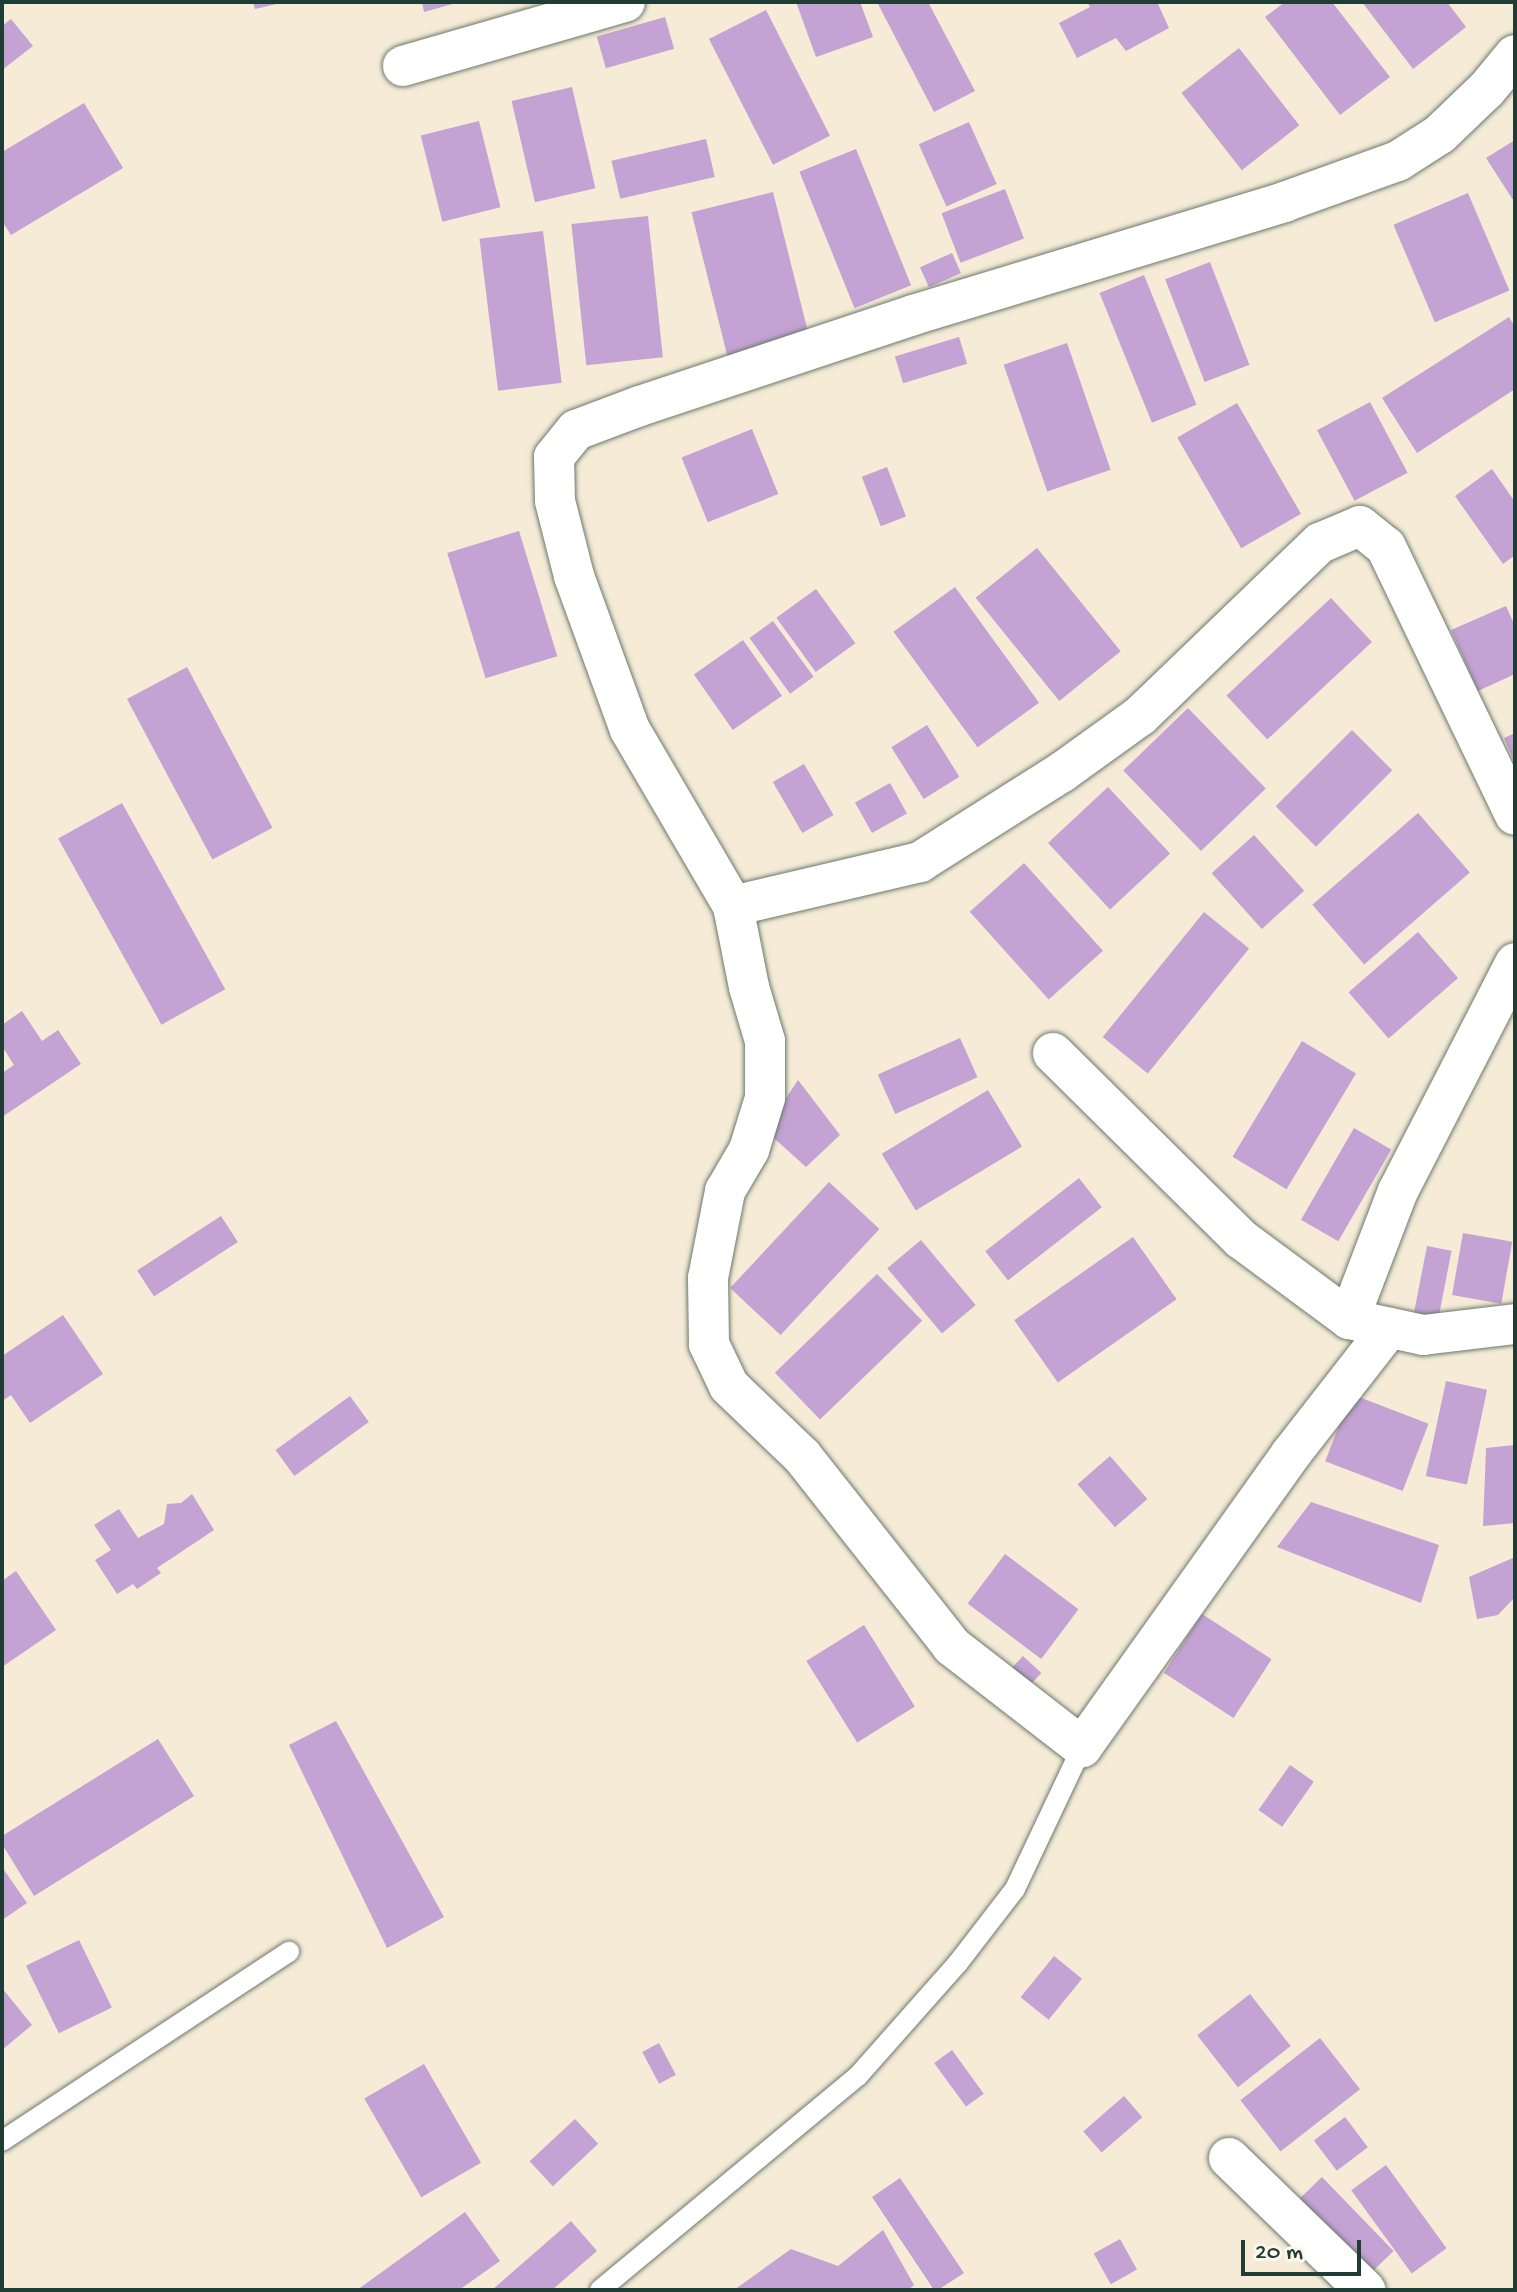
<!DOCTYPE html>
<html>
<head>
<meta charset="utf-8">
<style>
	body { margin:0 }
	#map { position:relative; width:1517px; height:2292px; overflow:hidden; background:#f5ebd6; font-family:"Gochi Hand",sans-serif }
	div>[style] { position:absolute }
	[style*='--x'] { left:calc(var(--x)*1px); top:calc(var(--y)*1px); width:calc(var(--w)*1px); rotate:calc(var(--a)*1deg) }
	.building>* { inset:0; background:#c4a2d3; transform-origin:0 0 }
	.roads { filter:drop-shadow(0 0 2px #6a7a6d) drop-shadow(0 0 2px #6a7a6d) }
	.service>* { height:20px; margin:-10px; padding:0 10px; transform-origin:10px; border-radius:10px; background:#fff }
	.minor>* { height:40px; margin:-20px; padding:0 20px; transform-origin:20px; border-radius:20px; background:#fff }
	span { translate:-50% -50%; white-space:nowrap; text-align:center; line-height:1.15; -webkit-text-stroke:8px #fbf7ec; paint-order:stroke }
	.frame { position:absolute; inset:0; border:4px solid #1f3d34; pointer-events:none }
	.scale { position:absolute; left:1241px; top:2240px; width:120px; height:36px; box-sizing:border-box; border:4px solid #1f3d34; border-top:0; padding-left:10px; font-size:24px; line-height:28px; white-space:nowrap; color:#1f3d34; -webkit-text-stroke:6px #fbf7ec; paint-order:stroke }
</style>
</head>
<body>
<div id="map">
	<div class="building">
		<div style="clip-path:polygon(253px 2px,281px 2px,281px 3px,255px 9px)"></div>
		<div style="clip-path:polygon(422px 2px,456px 2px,456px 3px,424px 12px)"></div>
		<div style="clip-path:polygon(796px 2px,860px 2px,873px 37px,816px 57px)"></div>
		<div style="clip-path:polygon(877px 2px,928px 2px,975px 91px,934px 112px)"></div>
		<div style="clip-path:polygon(1087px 2px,1157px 2px,1169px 28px,1126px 51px,1116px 38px,1077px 58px,1059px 23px,1090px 7px)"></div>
		<div style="clip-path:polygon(1285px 2px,1332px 2px,1390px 77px,1340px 115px,1265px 17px)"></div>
		<div style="clip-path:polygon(1362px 2px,1447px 2px,1466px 27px,1413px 69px)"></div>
		<div style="left:766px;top:10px;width:141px;height:64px;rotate:63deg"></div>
		<div style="left:665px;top:17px;width:33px;height:71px;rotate:74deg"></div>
		<div style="clip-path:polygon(11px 19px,33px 46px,2px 70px,2px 26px)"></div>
		<div style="left:1239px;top:48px;width:98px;height:73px;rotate:52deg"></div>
		<div style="left:572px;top:87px;width:104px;height:62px;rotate:77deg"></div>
		<div style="clip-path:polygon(84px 103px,123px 168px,11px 235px,2px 221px,2px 152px)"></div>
		<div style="left:479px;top:121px;width:89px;height:60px;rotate:76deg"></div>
		<div style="left:969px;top:122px;width:68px;height:55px;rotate:66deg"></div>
		<div style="left:706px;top:139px;width:39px;height:97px;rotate:77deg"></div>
		<div style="clip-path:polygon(1515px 140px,1515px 203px,1486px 158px)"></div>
		<div style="left:856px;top:149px;width:147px;height:61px;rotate:68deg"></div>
		<div style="left:1005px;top:189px;width:53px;height:68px;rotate:69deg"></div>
		<div style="left:773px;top:192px;width:150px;height:84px;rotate:76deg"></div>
		<div style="left:1468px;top:193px;width:106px;height:81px;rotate:67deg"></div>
		<div style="left:648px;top:216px;width:142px;height:77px;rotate:84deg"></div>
		<div style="left:543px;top:231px;width:153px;height:64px;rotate:83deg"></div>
		<div style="left:952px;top:253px;width:22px;height:35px;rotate:66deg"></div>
		<div style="left:1210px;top:262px;width:110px;height:48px;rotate:69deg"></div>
		<div style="left:1144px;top:275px;width:140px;height:48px;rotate:68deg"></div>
		<div style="clip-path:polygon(1509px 317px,1515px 327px,1515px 389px,1417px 453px,1382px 398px)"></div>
		<div style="left:959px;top:337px;width:28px;height:67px;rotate:73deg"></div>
		<div style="left:1067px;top:343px;width:134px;height:67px;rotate:71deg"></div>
		<div style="left:1370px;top:402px;width:80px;height:60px;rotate:62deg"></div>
		<div style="left:1237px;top:403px;width:128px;height:69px;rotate:60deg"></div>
		<div style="left:752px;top:429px;width:70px;height:76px;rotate:68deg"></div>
		<div style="left:887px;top:467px;width:53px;height:27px;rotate:69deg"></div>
		<div style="clip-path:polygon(1492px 469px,1515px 502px,1515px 555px,1503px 564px,1455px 496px)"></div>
		<div style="left:519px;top:531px;width:131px;height:75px;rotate:73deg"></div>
		<div style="left:1037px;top:548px;width:133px;height:79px;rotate:51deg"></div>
		<div style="left:955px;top:587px;width:143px;height:76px;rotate:54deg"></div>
		<div style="left:816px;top:589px;width:67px;height:49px;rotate:54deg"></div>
		<div style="left:1331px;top:598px;width:60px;height:143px;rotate:47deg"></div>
		<div style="clip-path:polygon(1506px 606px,1515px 626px,1515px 674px,1478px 691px,1451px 630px)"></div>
		<div style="left:773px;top:621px;width:69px;height:29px;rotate:54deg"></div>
		<div style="left:743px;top:640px;width:68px;height:60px;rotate:55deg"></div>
		<div style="left:187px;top:667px;width:182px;height:68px;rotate:62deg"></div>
		<div style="left:1188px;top:708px;width:112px;height:90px;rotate:46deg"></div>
		<div style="left:927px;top:725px;width:61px;height:42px;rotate:58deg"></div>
		<div style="left:1352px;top:730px;width:57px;height:108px;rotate:45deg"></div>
		<div style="clip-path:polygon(1515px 733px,1515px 764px,1504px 738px)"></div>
		<div style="left:804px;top:764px;width:59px;height:36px;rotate:60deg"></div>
		<div style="left:890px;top:783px;width:35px;height:40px;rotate:61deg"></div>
		<div style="left:1108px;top:787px;width:91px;height:82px;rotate:47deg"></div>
		<div style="left:122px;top:803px;width:213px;height:73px;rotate:61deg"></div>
		<div style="left:1418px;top:813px;width:79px;height:140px;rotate:49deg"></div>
		<div style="left:1254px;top:835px;width:75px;height:57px;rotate:48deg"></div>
		<div style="left:1024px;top:863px;width:118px;height:73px;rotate:48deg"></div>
		<div style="left:1204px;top:912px;width:58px;height:161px;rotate:39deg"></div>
		<div style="left:1418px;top:932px;width:61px;height:92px;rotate:49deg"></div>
		<div style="clip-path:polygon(22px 1011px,42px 1041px,58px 1030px,81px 1064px,2px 1117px,2px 1073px,14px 1065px,2px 1046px,2px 1025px)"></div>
		<div style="left:960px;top:1038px;width:43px;height:90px;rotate:66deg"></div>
		<div style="left:1302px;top:1041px;width:63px;height:135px;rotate:31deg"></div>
		<div style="clip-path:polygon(798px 1080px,840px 1135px,806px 1167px,765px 1130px)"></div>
		<div style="left:988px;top:1090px;width:66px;height:124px;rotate:59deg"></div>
		<div style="left:1354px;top:1128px;width:43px;height:106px;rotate:30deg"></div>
		<div style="left:1079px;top:1178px;width:37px;height:119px;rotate:52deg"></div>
		<div style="left:829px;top:1182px;width:69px;height:145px;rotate:43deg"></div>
		<div style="left:221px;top:1216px;width:31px;height:100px;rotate:57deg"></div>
		<div style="left:1463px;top:1233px;width:50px;height:63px;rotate:10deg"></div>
		<div style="left:1133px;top:1237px;width:76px;height:145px;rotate:55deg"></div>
		<div style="left:921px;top:1240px;width:85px;height:44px;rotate:50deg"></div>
		<div style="left:1427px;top:1246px;width:25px;height:72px;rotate:11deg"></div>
		<div style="left:877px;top:1274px;width:65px;height:142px;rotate:46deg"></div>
		<div style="clip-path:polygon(63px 1315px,103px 1374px,30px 1423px,11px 1395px,2px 1401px,2px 1356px)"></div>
		<div style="left:1446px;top:1381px;width:42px;height:97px;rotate:12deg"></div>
		<div style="left:1351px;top:1394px;width:83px;height:72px;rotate:21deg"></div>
		<div style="left:350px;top:1396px;width:32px;height:92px;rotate:54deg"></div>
		<div style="clip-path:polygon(1515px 1445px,1515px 1523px,1483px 1526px,1486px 1448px)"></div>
		<div style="left:1110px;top:1456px;width:57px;height:43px;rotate:49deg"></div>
		<div style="clip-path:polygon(192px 1494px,214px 1530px,157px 1568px,161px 1573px,137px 1589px,133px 1584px,117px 1594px,95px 1560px,111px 1550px,94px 1525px,119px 1509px,138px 1538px,164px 1524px,167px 1504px,181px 1503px)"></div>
		<div style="clip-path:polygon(1311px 1502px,1439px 1545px,1421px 1603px,1277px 1547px)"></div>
		<div style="left:1005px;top:1554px;width:92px;height:62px;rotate:37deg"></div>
		<div style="clip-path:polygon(1515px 1557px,1515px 1597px,1498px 1615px,1477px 1619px,1469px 1577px)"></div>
		<div style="clip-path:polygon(16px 1571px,56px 1630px,2px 1667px,2px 1581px)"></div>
		<div style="left:1202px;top:1614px;width:83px;height:70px;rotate:33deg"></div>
		<div style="left:864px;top:1625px;width:96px;height:68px;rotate:58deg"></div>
		<div style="left:1023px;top:1656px;width:25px;height:23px;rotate:43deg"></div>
		<div style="clip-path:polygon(336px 1721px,444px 1917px,387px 1948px,289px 1745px)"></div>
		<div style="clip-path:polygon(158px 1739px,194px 1796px,34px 1896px,2px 1844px,2px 1836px)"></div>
		<div style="left:1290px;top:1765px;width:29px;height:55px;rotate:35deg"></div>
		<div style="clip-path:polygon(2px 1867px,27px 1903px,2px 1920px)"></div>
		<div style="left:79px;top:1940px;width:75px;height:59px;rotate:64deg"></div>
		<div style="left:1054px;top:1956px;width:36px;height:53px;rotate:39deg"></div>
		<div style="clip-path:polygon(2px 1988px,32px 2025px,2px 2050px)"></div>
		<div style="left:1250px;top:1994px;width:66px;height:67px;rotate:52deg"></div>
		<div style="left:1320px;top:2038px;width:65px;height:101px;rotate:52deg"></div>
		<div style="left:659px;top:2043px;width:36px;height:19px;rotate:62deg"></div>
		<div style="left:952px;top:2050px;width:54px;height:22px;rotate:54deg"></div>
		<div style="left:424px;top:2064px;width:114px;height:69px;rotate:60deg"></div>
		<div style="left:1124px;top:2096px;width:28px;height:54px;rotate:49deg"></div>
		<div style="left:1345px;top:2117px;width:38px;height:39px;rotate:53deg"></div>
		<div style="left:575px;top:2119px;width:34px;height:62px;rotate:47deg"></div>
		<div style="left:1386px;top:2165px;width:103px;height:43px;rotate:54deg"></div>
		<div style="left:1322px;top:2177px;width:103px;height:36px;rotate:46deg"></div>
		<div style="clip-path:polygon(900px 2178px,964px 2273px,938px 2290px,934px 2290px,872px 2197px)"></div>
		<div style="clip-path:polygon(465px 2212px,500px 2261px,459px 2290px,357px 2290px)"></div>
		<div style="clip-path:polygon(571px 2221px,597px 2251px,552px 2290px,492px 2290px)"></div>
		<div style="clip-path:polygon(883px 2230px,914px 2285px,908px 2290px,734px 2290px,791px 2249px,838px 2266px)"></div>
		<div style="left:1120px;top:2239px;width:35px;height:30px;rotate:61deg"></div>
	</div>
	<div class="roads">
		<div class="service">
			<div style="--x:2;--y:2141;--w:344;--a:-33.4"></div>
			<div style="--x:600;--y:2290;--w:335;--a:-39.7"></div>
			<div style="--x:858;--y:2076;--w:151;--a:-48.5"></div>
			<div style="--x:958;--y:1963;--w:93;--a:-52.4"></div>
			<div style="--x:1015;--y:1889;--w:157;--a:-64.7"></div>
		</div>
		<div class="minor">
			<div style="--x:403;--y:66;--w:231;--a:-16.1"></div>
			<div style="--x:733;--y:906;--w:192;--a:-13.2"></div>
			<div style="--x:920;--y:862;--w:168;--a:-32.4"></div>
			<div style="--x:1062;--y:772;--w:96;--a:-35.7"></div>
			<div style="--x:1140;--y:716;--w:250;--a:-43.9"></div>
			<div style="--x:1320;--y:543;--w:43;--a:-23"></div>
			<div style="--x:1360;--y:526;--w:33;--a:39"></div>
			<div style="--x:1386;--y:547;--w:297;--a:64.3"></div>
			<div style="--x:1053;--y:1053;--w:264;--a:44.7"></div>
			<div style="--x:1241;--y:1239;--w:134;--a:36.5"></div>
			<div style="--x:1349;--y:1319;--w:76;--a:12.2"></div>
			<div style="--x:1423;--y:1335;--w:93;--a:-6.8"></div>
			<div style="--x:1349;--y:1319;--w:137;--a:-69.1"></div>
			<div style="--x:1398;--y:1191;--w:256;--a:-62.8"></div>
			<div style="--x:1389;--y:1328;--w:160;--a:127.9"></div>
			<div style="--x:1291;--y:1454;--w:360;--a:125.5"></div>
			<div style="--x:1082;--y:1747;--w:165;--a:-142.2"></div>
			<div style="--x:952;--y:1646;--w:241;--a:-128.3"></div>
			<div style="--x:803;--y:1457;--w:103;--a:-136.2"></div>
			<div style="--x:729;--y:1386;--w:47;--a:-115.5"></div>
			<div style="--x:709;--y:1344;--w:66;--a:-90.9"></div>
			<div style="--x:708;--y:1278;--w:89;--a:-78.9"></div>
			<div style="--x:725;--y:1191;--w:48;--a:-59.7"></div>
			<div style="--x:749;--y:1150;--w:54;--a:-72.9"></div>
			<div style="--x:765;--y:1098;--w:57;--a:-90"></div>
			<div style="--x:765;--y:1041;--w:56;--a:-106.5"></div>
			<div style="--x:749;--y:987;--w:83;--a:-101.2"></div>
			<div style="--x:733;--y:906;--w:204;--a:-120.3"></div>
			<div style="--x:630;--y:730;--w:164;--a:-110"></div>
			<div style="--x:574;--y:576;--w:77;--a:-104.2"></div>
			<div style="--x:555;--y:501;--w:44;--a:-91.3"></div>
			<div style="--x:554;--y:457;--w:35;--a:-51"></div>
			<div style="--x:576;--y:430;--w:68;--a:-20.6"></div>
			<div style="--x:640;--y:406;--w:288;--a:-18.4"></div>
			<div style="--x:913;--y:315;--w:388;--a:-16.9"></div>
			<div style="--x:1284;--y:202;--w:121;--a:-19.8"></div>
			<div style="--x:1398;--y:161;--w:50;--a:-32.7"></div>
			<div style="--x:1440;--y:134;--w:65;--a:-43.8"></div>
			<div style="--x:1487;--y:89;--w:44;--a:-50.5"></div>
			<div style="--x:1229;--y:2158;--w:190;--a:44.1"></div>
		</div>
	</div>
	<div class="frame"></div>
	<div class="scale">20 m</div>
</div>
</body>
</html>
